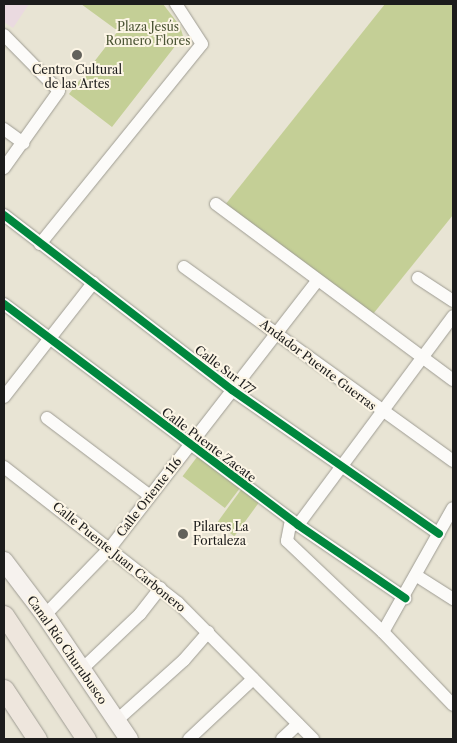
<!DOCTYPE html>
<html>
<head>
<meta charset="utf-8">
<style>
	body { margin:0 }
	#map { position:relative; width:457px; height:743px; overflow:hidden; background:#e8e4d4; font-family:"Libre Caslon Text",serif }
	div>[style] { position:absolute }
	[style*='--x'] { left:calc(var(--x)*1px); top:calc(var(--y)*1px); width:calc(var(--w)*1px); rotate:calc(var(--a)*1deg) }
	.built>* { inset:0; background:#eadae0 }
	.green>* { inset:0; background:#c4cf96; transform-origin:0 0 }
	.roads { filter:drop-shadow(0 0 1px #9e9c93) drop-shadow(0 0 1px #9e9c93) }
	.street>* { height:12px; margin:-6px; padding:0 6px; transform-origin:6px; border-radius:6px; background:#fcfbf9 }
	.secondary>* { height:18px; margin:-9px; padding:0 9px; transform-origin:9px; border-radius:9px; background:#f6f2ee }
	.primary>* { height:19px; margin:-9.5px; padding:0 9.5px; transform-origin:9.5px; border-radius:9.5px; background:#eee6dd }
	.cycleway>* { height:8px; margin:-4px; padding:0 4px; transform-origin:4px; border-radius:4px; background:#00873e }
	.dots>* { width:14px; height:14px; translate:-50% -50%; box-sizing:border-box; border:2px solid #fcf5e5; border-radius:50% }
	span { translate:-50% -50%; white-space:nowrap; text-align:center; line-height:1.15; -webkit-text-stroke:4px #fcf5e5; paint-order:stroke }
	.park-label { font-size:12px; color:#4c5535 }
	.poi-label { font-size:12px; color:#1c1c1c }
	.left { translate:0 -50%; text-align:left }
	.street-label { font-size:12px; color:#1c1c1c }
	.frame { position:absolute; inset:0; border:5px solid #1c1c1c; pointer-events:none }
</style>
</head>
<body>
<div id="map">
	<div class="built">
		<div style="clip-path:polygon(4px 4px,29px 4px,13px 28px,4px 22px)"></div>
	</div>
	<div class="green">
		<div style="clip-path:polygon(81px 4px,163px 4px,180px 26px,183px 36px,112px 127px,69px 94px,118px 31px)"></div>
		<div style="clip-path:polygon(385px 4px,453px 4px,453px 215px,373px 314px,225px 205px)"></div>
		<div style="left:200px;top:453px;width:53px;height:29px;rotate:37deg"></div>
		<div style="left:243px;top:487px;width:22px;height:45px;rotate:36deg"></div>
	</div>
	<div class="roads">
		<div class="street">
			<div style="--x:4;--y:35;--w:78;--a:45.5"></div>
			<div style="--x:59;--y:91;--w:95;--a:125.5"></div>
			<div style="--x:4;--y:129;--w:24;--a:36"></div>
			<div style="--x:216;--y:204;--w:295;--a:36.6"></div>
			<div style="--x:4;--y:215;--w:287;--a:37.5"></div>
			<div style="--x:232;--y:390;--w:252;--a:34.8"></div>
			<div style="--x:40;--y:244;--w:257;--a:-51"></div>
			<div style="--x:202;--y:44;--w:48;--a:-123"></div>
			<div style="--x:184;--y:267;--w:332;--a:35.8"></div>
			<div style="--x:418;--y:278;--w:42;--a:33.3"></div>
			<div style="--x:4;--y:304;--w:368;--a:36.9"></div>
			<div style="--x:298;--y:525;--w:130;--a:34.3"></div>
			<div style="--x:4;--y:397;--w:145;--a:-52"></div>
			<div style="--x:47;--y:418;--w:129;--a:37.1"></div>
			<div style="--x:4;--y:467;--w:221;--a:38"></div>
			<div style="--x:178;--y:603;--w:192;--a:45.2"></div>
			<div style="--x:291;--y:520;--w:21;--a:101"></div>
			<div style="--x:287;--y:541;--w:132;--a:43.5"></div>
			<div style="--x:383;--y:632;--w:101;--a:46.2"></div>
			<div style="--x:298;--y:525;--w:260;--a:-53.4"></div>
			<div style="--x:417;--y:576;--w:43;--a:32.6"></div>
			<div style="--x:45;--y:615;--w:93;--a:-45.9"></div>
			<div style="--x:110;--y:548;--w:338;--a:-52.2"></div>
			<div style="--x:383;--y:632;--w:142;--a:-60.6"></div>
			<div style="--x:81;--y:670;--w:81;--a:-43.5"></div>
			<div style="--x:140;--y:614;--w:33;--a:-52"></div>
			<div style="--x:116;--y:721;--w:91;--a:-41.9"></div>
			<div style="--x:184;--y:660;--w:37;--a:-49"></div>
			<div style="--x:189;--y:739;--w:88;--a:-43.2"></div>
			<div style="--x:282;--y:739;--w:22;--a:-43"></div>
		</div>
		<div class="secondary">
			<div style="--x:4;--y:561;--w:68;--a:52.8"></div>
			<div style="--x:45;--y:615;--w:150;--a:55.9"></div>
		</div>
		<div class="primary">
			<div style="--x:4;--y:615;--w:149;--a:56.5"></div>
			<div style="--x:4;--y:689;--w:60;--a:56.6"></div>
		</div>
	</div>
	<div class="cycleway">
		<div style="--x:4;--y:215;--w:287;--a:37.5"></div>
		<div style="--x:232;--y:390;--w:252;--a:34.8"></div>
		<div style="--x:4;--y:304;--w:368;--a:36.9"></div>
		<div style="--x:298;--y:525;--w:130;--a:34.3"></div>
	</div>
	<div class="dots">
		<div style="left:77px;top:55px;background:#63625c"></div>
		<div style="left:183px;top:534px;background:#63625c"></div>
	</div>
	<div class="park-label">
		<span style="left:148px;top:34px">Plaza Jesús<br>Romero Flores</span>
	</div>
	<div class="poi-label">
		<span style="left:77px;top:77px">Centro Cultural<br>de las Artes</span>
		<span class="left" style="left:193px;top:534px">Pilares La<br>Fortaleza</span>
	</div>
	<div class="street-label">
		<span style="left:318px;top:365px;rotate:37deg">Andador Puente Guerras</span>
		<span style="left:225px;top:370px;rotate:37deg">Calle Sur 177</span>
		<span style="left:209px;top:445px;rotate:37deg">Calle Puente Zacate</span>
		<span style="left:149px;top:497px;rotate:-52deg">Calle Oriente 116</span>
		<span style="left:119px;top:557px;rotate:39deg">Calle Puente Juan Carbonero</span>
		<span style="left:67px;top:650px;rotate:55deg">Canal Río Churubusco</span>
	</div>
	<div class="frame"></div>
</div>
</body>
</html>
